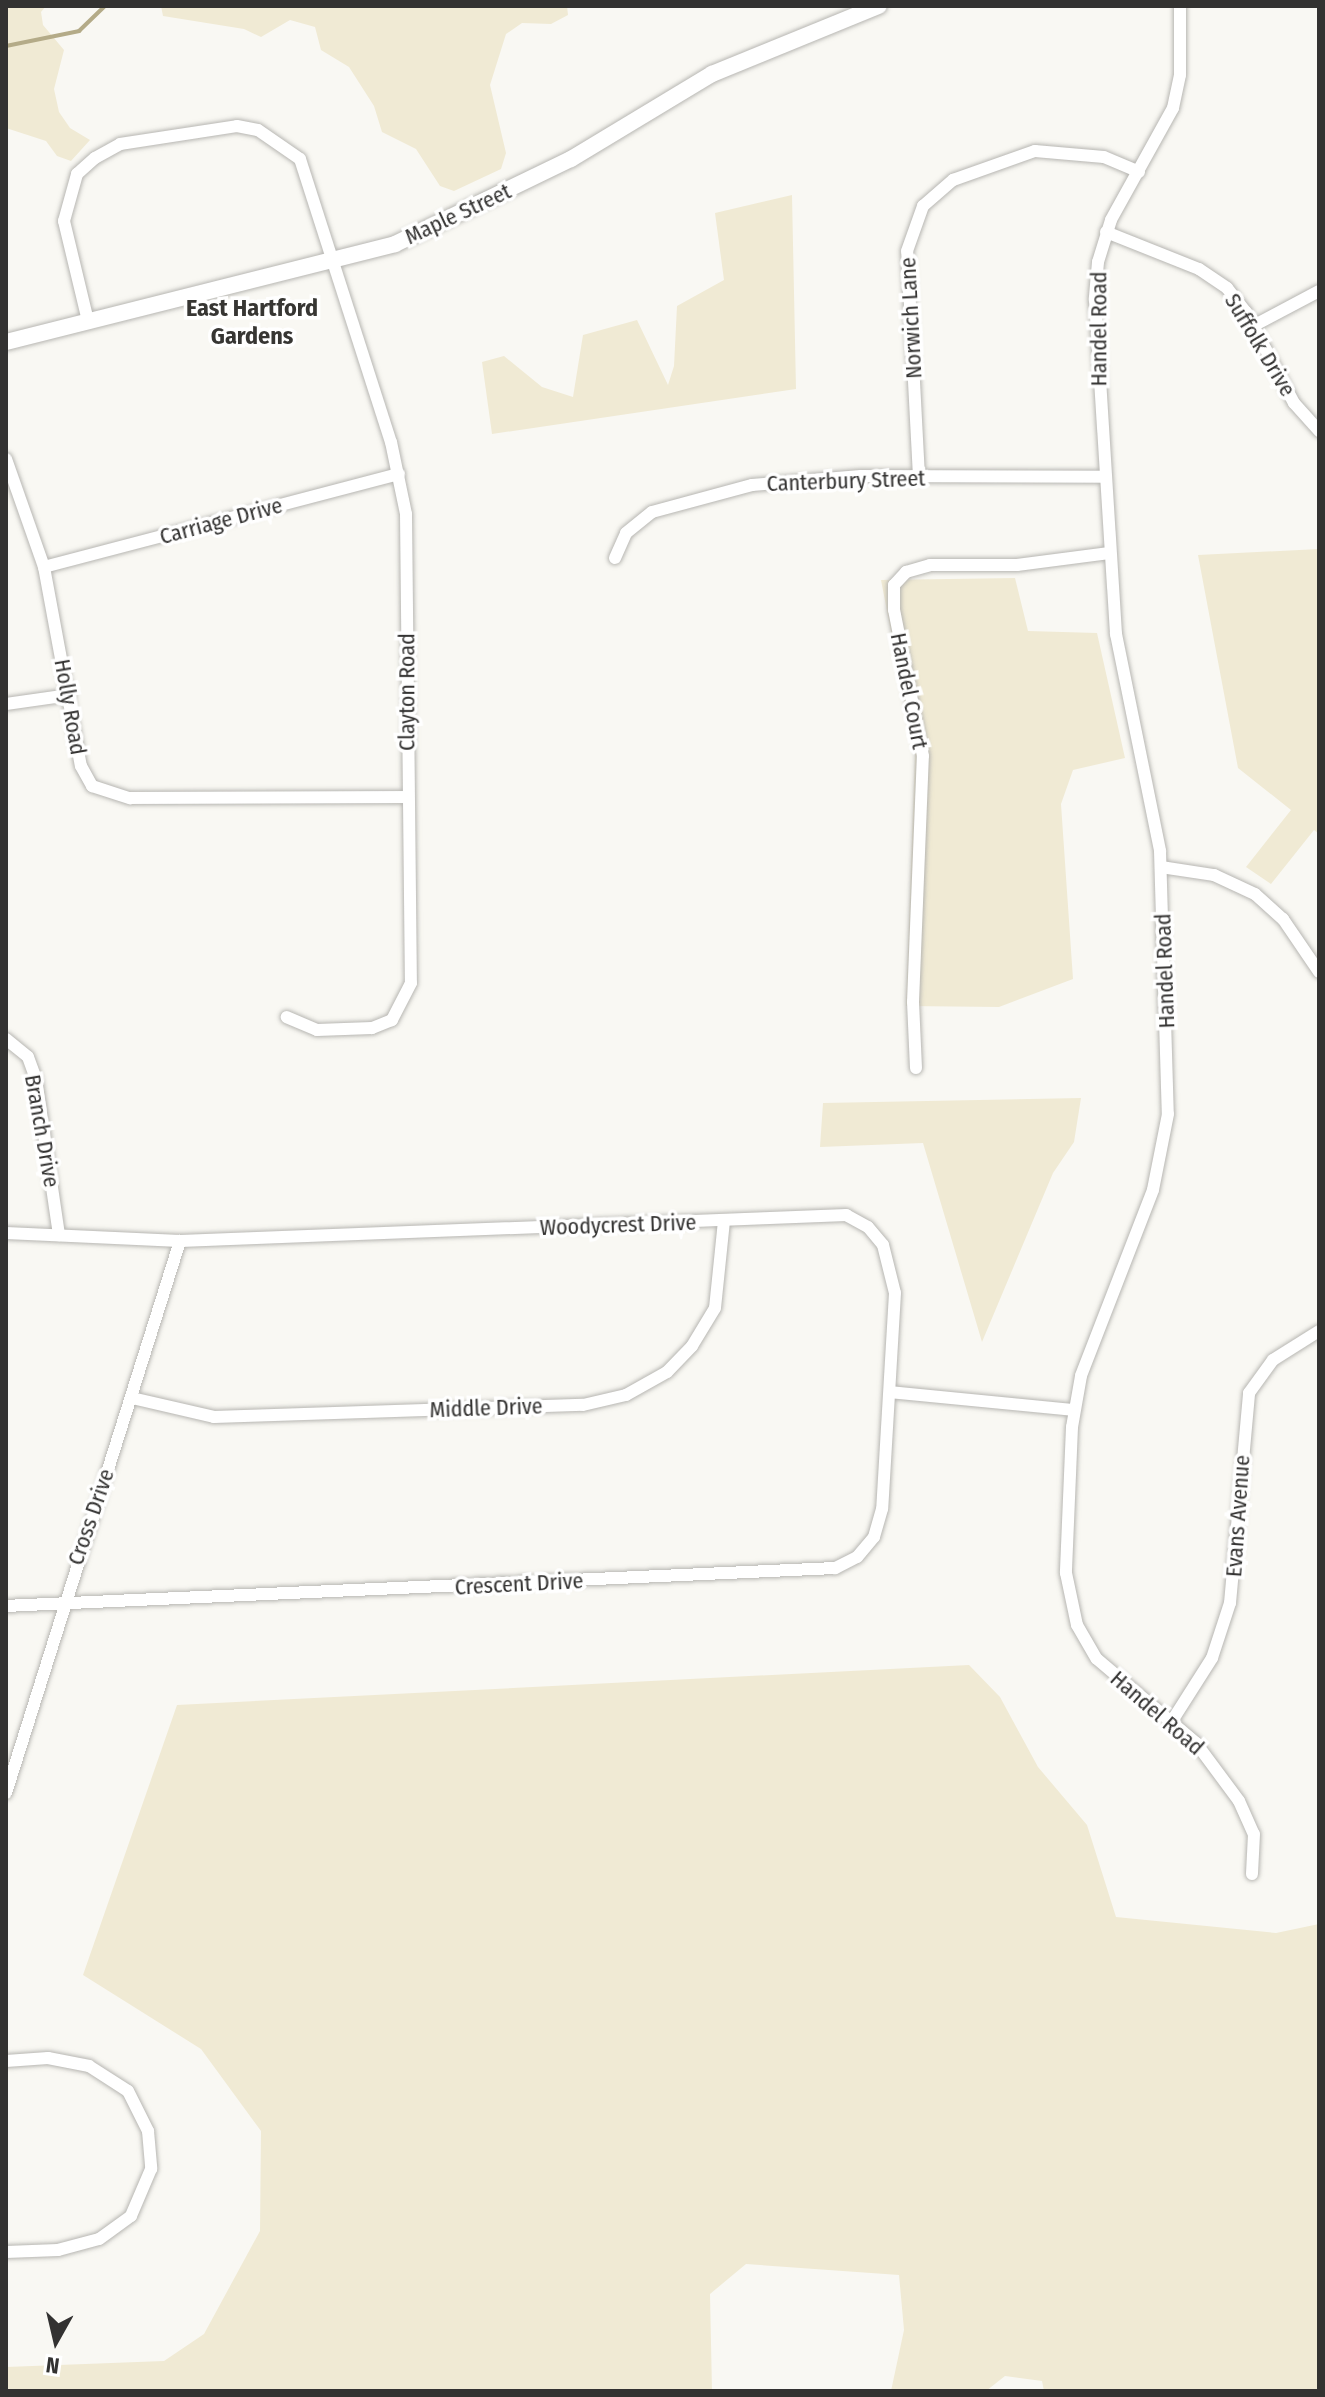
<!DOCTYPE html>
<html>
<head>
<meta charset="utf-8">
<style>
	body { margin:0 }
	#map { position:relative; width:1325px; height:2397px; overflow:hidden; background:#f9f8f3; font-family:"Fira Sans Condensed",sans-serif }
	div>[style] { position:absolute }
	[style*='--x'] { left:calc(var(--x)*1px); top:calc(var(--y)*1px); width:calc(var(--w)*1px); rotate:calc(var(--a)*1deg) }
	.green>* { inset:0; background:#f0ead4 }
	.stream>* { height:4px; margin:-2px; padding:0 2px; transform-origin:2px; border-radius:2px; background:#b4ab88 }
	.roads { filter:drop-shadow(0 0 2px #b7b6b2) drop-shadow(0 0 2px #b7b6b2) }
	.minor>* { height:12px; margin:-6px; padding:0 6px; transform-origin:6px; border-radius:6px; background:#fff }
	.tertiary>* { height:16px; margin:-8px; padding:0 8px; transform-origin:8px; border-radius:8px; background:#fff }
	span { translate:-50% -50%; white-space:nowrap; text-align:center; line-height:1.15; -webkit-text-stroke:7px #fff; paint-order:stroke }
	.street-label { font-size:22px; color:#333231 }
	.neighbourhood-label { font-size:24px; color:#373633; font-weight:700 }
	.frame { position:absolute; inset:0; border:8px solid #333231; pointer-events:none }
	.north { position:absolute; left:16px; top:2301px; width:80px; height:80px; -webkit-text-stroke:6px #fff; paint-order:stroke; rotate:188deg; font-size:22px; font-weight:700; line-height:32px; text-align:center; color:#333231 }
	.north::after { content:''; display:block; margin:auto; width:28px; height:36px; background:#333231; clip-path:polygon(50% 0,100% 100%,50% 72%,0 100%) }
</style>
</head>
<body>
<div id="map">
	<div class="green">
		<div style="clip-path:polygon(6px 6px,46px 6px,41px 12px,43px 25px,64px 50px,54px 89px,59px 112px,70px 128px,90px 140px,71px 161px,57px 156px,46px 141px,6px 128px)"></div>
		<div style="clip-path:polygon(161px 6px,567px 6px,568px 15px,551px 24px,522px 23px,506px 34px,490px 85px,506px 153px,501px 169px,454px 191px,440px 186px,416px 149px,382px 132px,374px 106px,349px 67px,321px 50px,315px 27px,290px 20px,261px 37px,244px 29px,163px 16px)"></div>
		<div style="clip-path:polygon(792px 195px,796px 389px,492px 434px,482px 362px,504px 356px,542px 387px,573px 397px,583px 335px,637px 320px,668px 385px,674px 366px,677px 306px,724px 280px,715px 213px)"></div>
		<div style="clip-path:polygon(1319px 549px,1319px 834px,1314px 830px,1271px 884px,1246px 867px,1291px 810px,1238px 768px,1198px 555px)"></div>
		<div style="clip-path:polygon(1015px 578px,1028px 631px,1097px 633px,1125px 758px,1073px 770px,1061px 804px,1073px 979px,999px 1007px,906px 1006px,915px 755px,881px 580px)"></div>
		<div style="clip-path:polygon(1081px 1098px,1074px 1142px,1053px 1173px,982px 1342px,923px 1143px,820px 1147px,823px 1103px)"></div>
		<div style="clip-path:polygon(969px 1665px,1000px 1697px,1038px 1767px,1087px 1825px,1116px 1917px,1276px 1933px,1319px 1924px,1319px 2391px,1044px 2391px,1042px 2381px,1005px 2376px,986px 2391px,891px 2391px,904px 2330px,899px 2275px,746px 2264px,710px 2294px,712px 2391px,6px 2391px,6px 2367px,164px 2361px,204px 2334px,260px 2231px,261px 2131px,201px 2049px,83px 1975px,177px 1705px)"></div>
	</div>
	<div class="stream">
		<div style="--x:6;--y:46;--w:75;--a:-11.6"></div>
		<div style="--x:79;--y:31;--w:36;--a:-44"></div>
	</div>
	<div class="roads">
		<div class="minor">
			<div style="--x:1180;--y:6;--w:69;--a:90"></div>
			<div style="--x:1180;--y:75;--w:34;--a:102"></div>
			<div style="--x:1173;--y:108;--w:128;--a:119"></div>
			<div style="--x:1111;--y:220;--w:44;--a:107.2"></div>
			<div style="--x:1098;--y:262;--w:38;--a:95"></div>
			<div style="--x:1095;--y:300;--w:335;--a:86.4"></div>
			<div style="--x:1116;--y:634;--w:221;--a:78.5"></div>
			<div style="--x:1160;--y:851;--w:263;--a:88.3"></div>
			<div style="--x:1168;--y:1114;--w:77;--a:101.2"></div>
			<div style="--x:1153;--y:1190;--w:199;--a:111.2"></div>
			<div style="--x:1081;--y:1376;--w:52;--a:100"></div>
			<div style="--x:1072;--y:1427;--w:146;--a:92.4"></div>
			<div style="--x:1066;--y:1573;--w:53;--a:78.1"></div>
			<div style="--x:1077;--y:1625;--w:39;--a:60"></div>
			<div style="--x:1097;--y:1659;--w:130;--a:40.3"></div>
			<div style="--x:1196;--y:1743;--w:72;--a:53.4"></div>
			<div style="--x:1239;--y:1801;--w:36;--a:66"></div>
			<div style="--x:1254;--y:1834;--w:40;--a:92.9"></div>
			<div style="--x:1106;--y:232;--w:100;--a:21.7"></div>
			<div style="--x:1199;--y:269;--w:34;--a:34"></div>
			<div style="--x:1227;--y:288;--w:31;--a:52"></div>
			<div style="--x:1246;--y:312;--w:103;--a:62.2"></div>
			<div style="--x:1294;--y:403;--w:38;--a:48"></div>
			<div style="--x:88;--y:321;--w:103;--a:-103.5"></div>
			<div style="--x:64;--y:221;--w:49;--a:-74.5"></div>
			<div style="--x:77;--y:174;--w:24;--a:-42"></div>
			<div style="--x:95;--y:158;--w:29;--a:-29"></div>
			<div style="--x:120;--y:144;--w:118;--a:-8.7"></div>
			<div style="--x:237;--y:126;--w:21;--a:11"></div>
			<div style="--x:258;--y:130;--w:51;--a:34.6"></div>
			<div style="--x:300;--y:159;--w:297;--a:72.2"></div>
			<div style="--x:391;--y:442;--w:74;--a:78.2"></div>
			<div style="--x:406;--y:514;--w:469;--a:89.4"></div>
			<div style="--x:411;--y:983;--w:42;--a:117.2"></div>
			<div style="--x:392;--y:1020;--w:22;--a:158"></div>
			<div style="--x:372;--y:1028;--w:55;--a:177.9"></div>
			<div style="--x:317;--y:1030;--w:33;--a:-157"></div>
			<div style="--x:1253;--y:326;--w:75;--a:-27.9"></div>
			<div style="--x:6;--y:459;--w:114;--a:70.6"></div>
			<div style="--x:44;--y:567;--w:202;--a:79.5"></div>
			<div style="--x:81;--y:766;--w:23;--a:61"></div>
			<div style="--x:92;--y:786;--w:40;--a:18"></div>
			<div style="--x:130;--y:798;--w:277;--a:-0.2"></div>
			<div style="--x:919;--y:477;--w:226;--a:-93"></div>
			<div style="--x:907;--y:251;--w:48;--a:-70.4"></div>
			<div style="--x:923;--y:206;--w:40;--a:-41"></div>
			<div style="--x:953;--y:180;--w:87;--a:-19.5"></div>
			<div style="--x:1035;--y:151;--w:69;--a:5"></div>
			<div style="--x:1104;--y:157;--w:38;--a:23"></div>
			<div style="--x:615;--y:558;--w:27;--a:-66"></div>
			<div style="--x:626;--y:533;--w:33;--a:-39"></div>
			<div style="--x:652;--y:512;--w:104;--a:-15.1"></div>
			<div style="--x:752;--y:485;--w:109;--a:-4.7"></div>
			<div style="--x:861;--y:476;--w:243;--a:0.2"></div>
			<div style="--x:44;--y:567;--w:367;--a:-14.7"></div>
			<div style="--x:6;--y:704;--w:64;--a:-8.1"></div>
			<div style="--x:1161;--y:867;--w:54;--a:8.6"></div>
			<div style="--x:1214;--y:875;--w:45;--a:24.9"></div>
			<div style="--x:1255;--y:894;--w:38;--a:42"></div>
			<div style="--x:1283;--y:919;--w:64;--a:55.8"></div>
			<div style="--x:6;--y:1039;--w:28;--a:39"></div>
			<div style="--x:28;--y:1057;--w:23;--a:70"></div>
			<div style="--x:36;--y:1079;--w:158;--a:81.6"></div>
			<div style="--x:916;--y:1068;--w:66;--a:-92.6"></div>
			<div style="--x:913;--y:1002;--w:246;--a:-87.7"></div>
			<div style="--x:923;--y:756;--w:149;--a:-101.2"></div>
			<div style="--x:894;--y:610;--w:25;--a:-90"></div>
			<div style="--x:894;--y:585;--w:18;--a:-47"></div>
			<div style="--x:906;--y:572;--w:25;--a:-16"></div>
			<div style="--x:930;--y:565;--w:87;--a:0"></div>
			<div style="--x:1017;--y:565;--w:93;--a:-7.4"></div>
			<div style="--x:6;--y:1233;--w:174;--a:2.6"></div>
			<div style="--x:180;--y:1241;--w:667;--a:-2.24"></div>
			<div style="--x:846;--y:1215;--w:25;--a:29"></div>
			<div style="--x:868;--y:1227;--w:23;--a:50"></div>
			<div style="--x:883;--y:1245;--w:49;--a:76"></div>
			<div style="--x:895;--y:1293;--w:216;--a:93.4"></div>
			<div style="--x:882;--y:1509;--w:29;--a:106"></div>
			<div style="--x:874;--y:1537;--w:26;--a:130"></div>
			<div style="--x:857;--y:1557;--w:25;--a:153"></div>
			<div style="--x:835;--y:1568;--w:830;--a:177.38"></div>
			<div style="--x:890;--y:1392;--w:185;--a:5.6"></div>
			<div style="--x:132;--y:1398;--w:84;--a:13"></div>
			<div style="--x:214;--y:1417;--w:369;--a:-1.9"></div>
			<div style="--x:583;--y:1405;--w:44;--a:-13.1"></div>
			<div style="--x:626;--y:1395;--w:47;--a:-29.3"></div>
			<div style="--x:667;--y:1372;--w:36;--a:-46"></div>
			<div style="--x:692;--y:1346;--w:44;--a:-58.8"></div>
			<div style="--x:715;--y:1308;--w:87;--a:-84.1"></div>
			<div style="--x:1172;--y:1721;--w:75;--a:-57.6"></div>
			<div style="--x:1212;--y:1658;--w:58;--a:-71.9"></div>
			<div style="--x:1230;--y:1603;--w:211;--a:-84.8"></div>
			<div style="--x:1249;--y:1393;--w:41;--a:-54"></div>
			<div style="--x:1273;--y:1360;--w:54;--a:-32.2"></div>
			<div style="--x:6;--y:1793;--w:579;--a:-72.5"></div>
			<div style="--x:6;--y:2061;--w:42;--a:-4.1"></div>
			<div style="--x:48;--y:2058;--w:42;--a:11"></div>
			<div style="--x:89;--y:2066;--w:46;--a:32.7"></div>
			<div style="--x:128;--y:2091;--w:45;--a:63.4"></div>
			<div style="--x:148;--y:2131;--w:38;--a:85"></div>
			<div style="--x:151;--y:2169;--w:51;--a:113.1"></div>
			<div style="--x:131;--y:2216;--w:39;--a:144"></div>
			<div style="--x:99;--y:2239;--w:42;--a:165"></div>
			<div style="--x:58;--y:2250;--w:52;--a:177.8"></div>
		</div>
		<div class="tertiary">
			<div style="--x:6;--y:342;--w:401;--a:-14.1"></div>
			<div style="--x:395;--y:244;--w:195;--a:-25.8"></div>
			<div style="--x:571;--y:159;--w:165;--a:-31.1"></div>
			<div style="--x:712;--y:74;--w:180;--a:-22.2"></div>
		</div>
	</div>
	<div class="street-label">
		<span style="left:458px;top:214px;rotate:-25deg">Maple Street</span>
		<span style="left:911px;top:318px;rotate:-93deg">Norwich Lane</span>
		<span style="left:1099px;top:329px;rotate:-90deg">Handel Road</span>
		<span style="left:1260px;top:345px;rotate:59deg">Suffolk Drive</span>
		<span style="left:846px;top:481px;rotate:-2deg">Canterbury Street</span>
		<span style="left:221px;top:521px;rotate:-15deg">Carriage Drive</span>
		<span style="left:909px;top:691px;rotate:79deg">Handel Court</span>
		<span style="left:407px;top:692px;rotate:-90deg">Clayton Road</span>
		<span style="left:70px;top:707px;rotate:80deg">Holly Road</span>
		<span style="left:1165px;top:971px;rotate:-92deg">Handel Road</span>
		<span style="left:42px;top:1131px;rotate:80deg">Branch Drive</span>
		<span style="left:618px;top:1225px;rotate:-2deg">Woodycrest Drive</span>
		<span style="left:486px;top:1408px;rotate:-2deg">Middle Drive</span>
		<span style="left:1238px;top:1516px;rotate:-86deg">Evans Avenue</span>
		<span style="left:91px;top:1517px;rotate:-71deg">Cross Drive</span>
		<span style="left:519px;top:1584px;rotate:-3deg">Crescent Drive</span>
		<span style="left:1157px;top:1713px;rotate:41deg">Handel Road</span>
	</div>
	<div class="neighbourhood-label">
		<span style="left:252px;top:323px">East Hartford<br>Gardens</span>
	</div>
	<div class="frame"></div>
	<div class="north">N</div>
</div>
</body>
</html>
